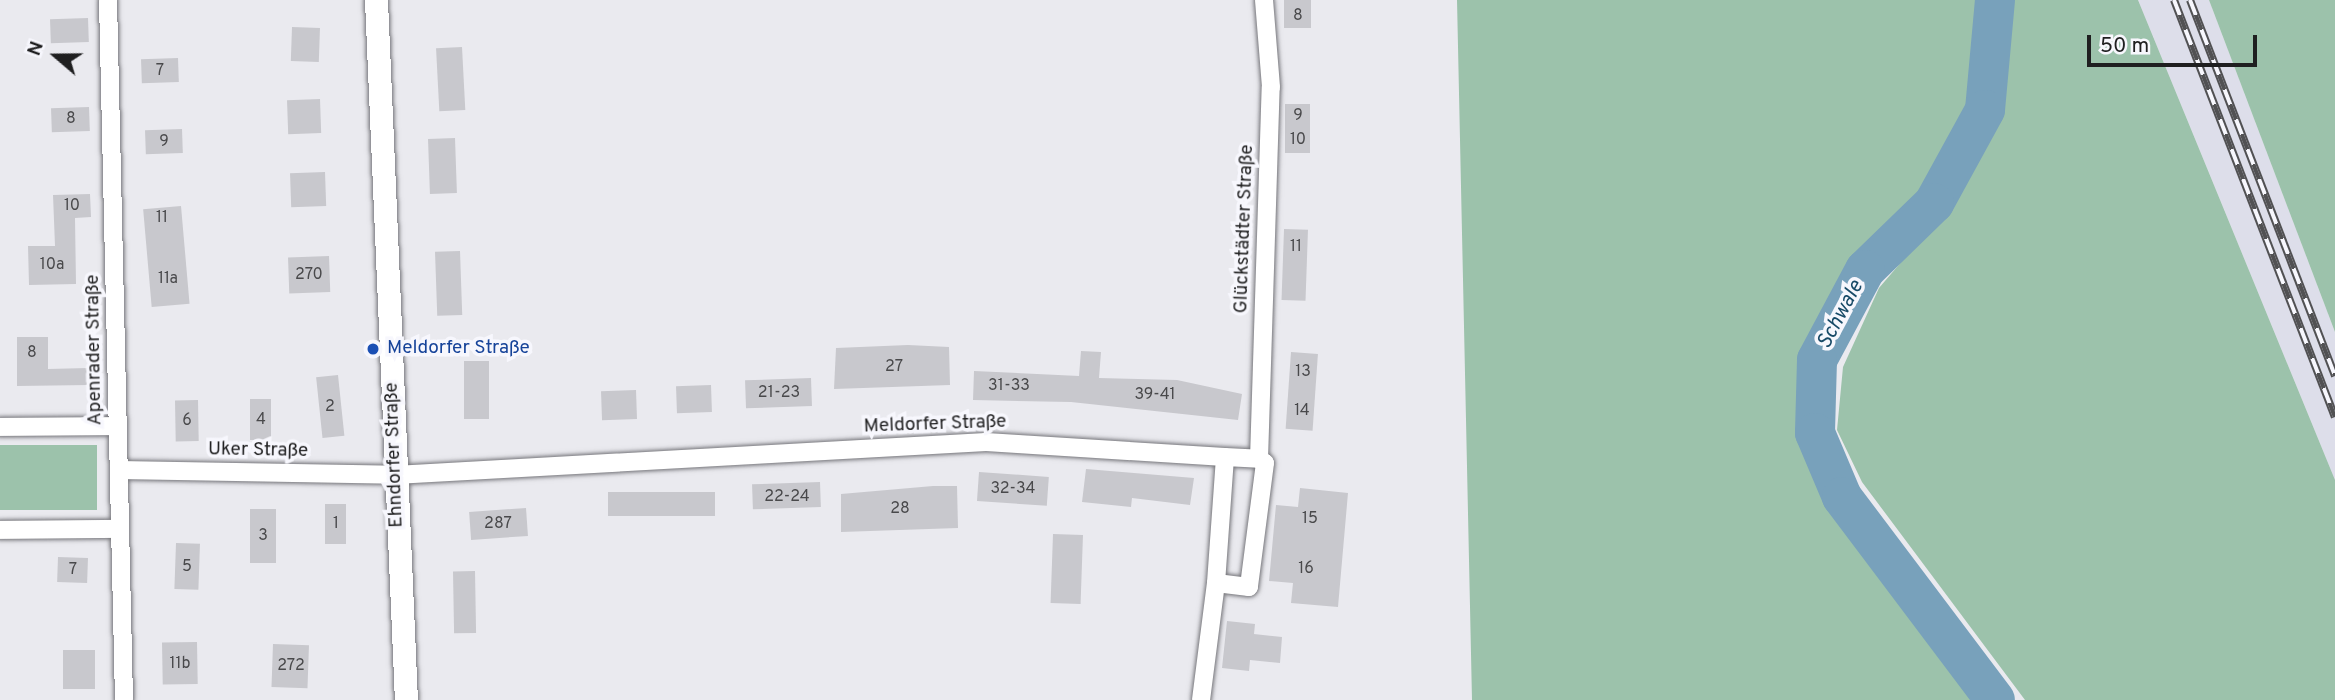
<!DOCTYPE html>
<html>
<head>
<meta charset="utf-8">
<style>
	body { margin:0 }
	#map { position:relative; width:2335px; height:700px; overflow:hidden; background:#eaeaef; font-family:Overpass,sans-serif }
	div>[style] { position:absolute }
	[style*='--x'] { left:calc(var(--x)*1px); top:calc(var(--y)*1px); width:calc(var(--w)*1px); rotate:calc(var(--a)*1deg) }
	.built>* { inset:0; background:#dddeea }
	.green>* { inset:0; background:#9cc2ab; transform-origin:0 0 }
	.river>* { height:40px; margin:-20px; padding:0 20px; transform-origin:20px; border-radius:20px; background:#78a1bb }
	.building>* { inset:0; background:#c8c8cd; transform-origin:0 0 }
	.roads { filter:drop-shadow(0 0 2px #76767b) drop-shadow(0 0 2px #76767b) }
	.minor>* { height:18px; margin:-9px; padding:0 9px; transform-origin:9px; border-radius:9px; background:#fff }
	.tertiary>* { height:23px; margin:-11.5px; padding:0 11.5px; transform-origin:11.5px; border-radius:11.5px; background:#fff }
	.rail>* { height:8px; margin-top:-4px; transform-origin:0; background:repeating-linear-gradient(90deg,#f7f7fd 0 16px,#515153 0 32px); box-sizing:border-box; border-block:2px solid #515153 }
	.dots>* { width:19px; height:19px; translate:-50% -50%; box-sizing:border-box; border:4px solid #f7f7fd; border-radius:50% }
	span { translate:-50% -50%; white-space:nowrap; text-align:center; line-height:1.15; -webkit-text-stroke:7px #f7f7fd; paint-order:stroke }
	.number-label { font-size:16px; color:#49494b }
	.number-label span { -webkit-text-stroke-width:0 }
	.street-label { font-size:19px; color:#1f1f20 }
	.transit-label { font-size:19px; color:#164399 }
	.left { translate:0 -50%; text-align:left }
	.water-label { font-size:21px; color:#184a67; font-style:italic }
	.north { position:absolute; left:21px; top:21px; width:70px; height:70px; -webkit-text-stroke:5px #f7f7fd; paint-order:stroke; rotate:290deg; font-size:19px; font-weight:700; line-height:28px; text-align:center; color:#1f1f20 }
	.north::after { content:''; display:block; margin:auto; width:24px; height:32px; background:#1f1f20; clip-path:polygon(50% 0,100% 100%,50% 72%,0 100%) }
	.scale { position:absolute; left:2087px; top:35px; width:170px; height:32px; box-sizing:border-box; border:4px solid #1f1f20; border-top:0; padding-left:9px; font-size:21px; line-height:24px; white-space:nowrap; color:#1f1f20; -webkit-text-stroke:5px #f7f7fd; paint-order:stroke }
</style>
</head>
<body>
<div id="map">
	<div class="built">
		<div style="clip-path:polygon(2138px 0,2209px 0,2335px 332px,2335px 480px)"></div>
	</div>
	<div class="green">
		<div style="clip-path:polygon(1457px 0,2138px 0,2335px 480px,2335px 700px,2025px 700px,1862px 482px,1837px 430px,1843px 367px,1879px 288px,1944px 212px,1999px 115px,1985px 110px,1934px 203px,1865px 270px,1817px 360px,1815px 433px,1842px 497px,1995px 700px,1472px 700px)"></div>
		<div style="clip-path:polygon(2209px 0,2335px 0,2335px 332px)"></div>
		<div style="left:97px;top:445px;width:65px;height:97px;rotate:90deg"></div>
	</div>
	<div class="river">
		<div style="--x:1995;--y:0;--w:110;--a:95.2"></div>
		<div style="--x:1985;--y:110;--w:106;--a:118.7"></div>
		<div style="--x:1934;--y:203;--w:96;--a:135.8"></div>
		<div style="--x:1865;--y:270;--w:102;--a:118.1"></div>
		<div style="--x:1817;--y:360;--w:73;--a:91.6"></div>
		<div style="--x:1815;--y:433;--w:69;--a:67.1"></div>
		<div style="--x:1842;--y:497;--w:254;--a:53"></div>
	</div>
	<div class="building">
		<div style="left:1284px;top:0;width:27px;height:28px"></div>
		<div style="left:88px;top:18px;width:24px;height:38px;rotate:88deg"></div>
		<div style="left:292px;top:27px;width:28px;height:34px;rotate:2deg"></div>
		<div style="left:462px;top:47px;width:63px;height:26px;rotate:87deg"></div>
		<div style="left:178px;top:58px;width:24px;height:37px;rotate:88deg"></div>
		<div style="left:320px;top:99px;width:34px;height:33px;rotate:88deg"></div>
		<div style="left:1285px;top:104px;width:25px;height:49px"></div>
		<div style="left:89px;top:107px;width:24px;height:38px;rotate:88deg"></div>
		<div style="left:182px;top:129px;width:24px;height:37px;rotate:88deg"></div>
		<div style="left:455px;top:138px;width:55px;height:27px;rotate:88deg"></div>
		<div style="left:325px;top:172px;width:34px;height:35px;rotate:88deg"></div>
		<div style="clip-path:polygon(90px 194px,91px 217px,75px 218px,76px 284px,29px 285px,28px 246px,55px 246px,53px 195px)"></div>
		<div style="left:181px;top:206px;width:98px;height:38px;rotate:85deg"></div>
		<div style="left:1284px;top:229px;width:24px;height:71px;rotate:2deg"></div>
		<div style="left:460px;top:251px;width:64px;height:25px;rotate:88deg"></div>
		<div style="left:329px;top:256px;width:36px;height:41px;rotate:88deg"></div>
		<div style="clip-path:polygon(17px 337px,48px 337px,48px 369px,88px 368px,89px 385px,17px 386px)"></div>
		<div style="clip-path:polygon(908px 345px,949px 347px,950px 385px,834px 389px,836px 348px)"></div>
		<div style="clip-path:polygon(1081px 351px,1101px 352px,1099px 378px,1177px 380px,1242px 394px,1238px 420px,1071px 402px,973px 400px,974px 371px,1079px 376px)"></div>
		<div style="left:1291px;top:352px;width:27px;height:77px;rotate:4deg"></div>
		<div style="left:464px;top:361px;width:25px;height:58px"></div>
		<div style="left:338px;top:375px;width:61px;height:22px;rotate:84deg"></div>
		<div style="left:811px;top:378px;width:28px;height:66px;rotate:88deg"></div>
		<div style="left:711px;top:385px;width:27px;height:35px;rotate:88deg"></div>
		<div style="left:636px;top:390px;width:29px;height:35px;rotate:88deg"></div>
		<div style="left:250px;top:399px;width:21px;height:41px"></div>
		<div style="left:198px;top:400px;width:41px;height:23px;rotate:89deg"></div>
		<div style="clip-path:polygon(1086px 469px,1194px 478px,1190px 505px,1132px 498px,1131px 507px,1082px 502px)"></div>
		<div style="left:979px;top:472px;width:70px;height:29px;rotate:4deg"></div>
		<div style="left:820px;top:482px;width:25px;height:68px;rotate:88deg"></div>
		<div style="clip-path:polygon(933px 486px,957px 486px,958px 528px,841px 532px,841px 494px)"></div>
		<div style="clip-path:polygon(1300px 488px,1348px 493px,1338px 607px,1291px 603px,1293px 583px,1269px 581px,1276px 505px,1298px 507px)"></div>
		<div style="left:715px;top:492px;width:24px;height:107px;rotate:90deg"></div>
		<div style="left:325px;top:504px;width:21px;height:40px"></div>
		<div style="left:526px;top:508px;width:28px;height:57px;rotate:86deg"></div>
		<div style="left:250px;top:509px;width:26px;height:54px"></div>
		<div style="left:1053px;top:534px;width:30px;height:69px;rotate:2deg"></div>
		<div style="left:176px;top:543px;width:24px;height:46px;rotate:2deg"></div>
		<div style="left:58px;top:557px;width:30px;height:25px;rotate:2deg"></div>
		<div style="left:475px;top:571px;width:62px;height:22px;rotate:89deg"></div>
		<div style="clip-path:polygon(1227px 621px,1255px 624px,1254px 634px,1282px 637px,1280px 663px,1250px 660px,1249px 671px,1222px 668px)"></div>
		<div style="left:197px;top:642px;width:42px;height:35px;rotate:89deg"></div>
		<div style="left:273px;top:644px;width:36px;height:43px;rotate:2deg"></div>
		<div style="left:63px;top:650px;width:32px;height:39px"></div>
	</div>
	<div class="roads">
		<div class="minor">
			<div style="--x:108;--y:0;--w:700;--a:88.69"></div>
			<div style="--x:0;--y:427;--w:118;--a:-0.5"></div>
			<div style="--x:1259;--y:459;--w:372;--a:-88.2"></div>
			<div style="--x:1271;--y:87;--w:87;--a:-94.6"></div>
			<div style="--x:119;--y:470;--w:276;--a:1"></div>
			<div style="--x:395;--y:475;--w:592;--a:-3.2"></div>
			<div style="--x:986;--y:442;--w:239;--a:3.6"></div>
			<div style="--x:1225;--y:457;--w:34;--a:3"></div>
			<div style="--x:1259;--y:459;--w:7;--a:34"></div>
			<div style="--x:1265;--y:463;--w:125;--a:97.4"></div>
			<div style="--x:1249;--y:587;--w:33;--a:-173"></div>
			<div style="--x:1216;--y:583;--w:126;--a:-85.9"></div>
			<div style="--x:0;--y:530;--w:120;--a:-0.5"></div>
			<div style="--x:1201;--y:700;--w:118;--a:-82.7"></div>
		</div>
		<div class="tertiary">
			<div style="--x:376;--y:0;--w:701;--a:87.55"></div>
		</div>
	</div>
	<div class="rail">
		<div style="--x:2174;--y:0;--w:447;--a:68.9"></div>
		<div style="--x:2190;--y:0;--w:403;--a:68.9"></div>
	</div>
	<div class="dots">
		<div style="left:373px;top:349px;background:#1a4fb4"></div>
	</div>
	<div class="number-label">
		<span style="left:1298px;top:16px">8</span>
		<span style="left:160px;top:71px">7</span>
		<span style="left:1298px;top:116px">9</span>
		<span style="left:71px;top:119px">8</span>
		<span style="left:1298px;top:140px">10</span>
		<span style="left:164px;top:142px">9</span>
		<span style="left:72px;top:206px">10</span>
		<span style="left:162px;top:218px">11</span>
		<span style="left:1296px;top:247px">11</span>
		<span style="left:52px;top:265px">10a</span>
		<span style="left:309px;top:275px">270</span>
		<span style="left:168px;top:279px">11a</span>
		<span style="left:32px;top:353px">8</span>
		<span style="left:894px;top:367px">27</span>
		<span style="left:1303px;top:372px">13</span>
		<span style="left:1009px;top:386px">31-33</span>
		<span style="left:779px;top:393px">21-23</span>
		<span style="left:1155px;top:395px">39-41</span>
		<span style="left:330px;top:407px">2</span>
		<span style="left:1302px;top:411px">14</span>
		<span style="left:261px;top:420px">4</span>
		<span style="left:187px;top:421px">6</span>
		<span style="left:1013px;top:489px">32-34</span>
		<span style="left:787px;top:497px">22-24</span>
		<span style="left:900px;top:509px">28</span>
		<span style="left:1310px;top:519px">15</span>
		<span style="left:336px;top:524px">1</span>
		<span style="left:498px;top:524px">287</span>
		<span style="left:263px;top:536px">3</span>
		<span style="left:187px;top:567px">5</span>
		<span style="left:1306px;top:569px">16</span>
		<span style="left:73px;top:570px">7</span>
		<span style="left:180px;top:664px">11b</span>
		<span style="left:291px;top:666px">272</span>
	</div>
	<div class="street-label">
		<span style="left:1245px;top:229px;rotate:-88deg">Glückstädter Straße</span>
		<span style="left:95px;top:350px;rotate:-91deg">Apenrader Straße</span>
		<span style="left:935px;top:425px;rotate:-2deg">Meldorfer Straße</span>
		<span style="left:258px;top:451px;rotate:1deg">Uker Straße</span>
		<span style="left:395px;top:455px;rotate:-92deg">Ehndorfer Straße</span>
	</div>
	<div class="transit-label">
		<span class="left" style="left:387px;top:349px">Meldorfer Straße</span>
	</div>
	<div class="water-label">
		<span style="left:1841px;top:315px;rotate:-62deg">Schwale</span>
	</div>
	<div class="north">N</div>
	<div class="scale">50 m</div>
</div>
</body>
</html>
